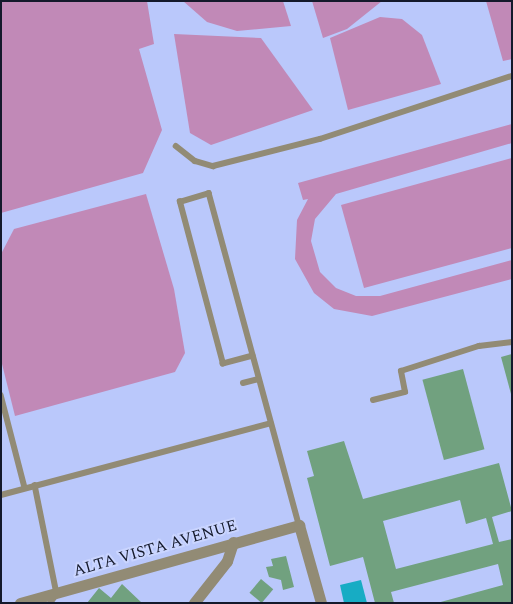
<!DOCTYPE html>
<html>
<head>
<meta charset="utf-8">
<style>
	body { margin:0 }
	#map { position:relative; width:513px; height:604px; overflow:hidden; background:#bac8fb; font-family:Spectral,serif }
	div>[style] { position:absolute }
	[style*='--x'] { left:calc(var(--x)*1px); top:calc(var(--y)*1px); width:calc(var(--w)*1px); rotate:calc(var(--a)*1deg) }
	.green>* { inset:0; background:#c189b7 }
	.water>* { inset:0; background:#17acc4 }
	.building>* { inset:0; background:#71a17f; transform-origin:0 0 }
	.service>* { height:5.5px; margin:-2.75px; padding:0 2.75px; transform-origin:2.75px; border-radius:2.75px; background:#928b75 }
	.minor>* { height:11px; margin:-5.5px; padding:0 5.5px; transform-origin:5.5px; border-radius:5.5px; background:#928b75 }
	span { translate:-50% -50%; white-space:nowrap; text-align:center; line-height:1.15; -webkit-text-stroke:4px #cad5ff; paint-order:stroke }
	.street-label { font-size:16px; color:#14192b }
	.frame { position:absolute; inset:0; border:2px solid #14192b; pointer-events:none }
</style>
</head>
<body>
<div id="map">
	<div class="green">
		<div style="clip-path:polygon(1px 1px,147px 1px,154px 44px,139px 49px,162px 130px,143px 173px,1px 213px)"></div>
		<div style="clip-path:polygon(183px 1px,283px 1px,291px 26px,237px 31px,207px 22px)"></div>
		<div style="clip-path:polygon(312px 1px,382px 1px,347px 29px,323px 38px)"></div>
		<div style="clip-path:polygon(486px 1px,512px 1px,512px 59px,503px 61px)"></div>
		<div style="clip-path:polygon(380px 17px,402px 19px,422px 35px,441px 84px,348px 110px,330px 38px)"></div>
		<div style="clip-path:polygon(174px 34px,261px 38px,313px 110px,211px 145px,190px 133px)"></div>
		<div style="clip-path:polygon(512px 124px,512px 143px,336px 194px,315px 219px,311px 241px,320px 272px,336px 288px,356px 296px,380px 296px,512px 260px,512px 279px,372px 316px,334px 309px,314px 293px,295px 259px,297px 220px,308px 199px,303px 200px,298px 183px)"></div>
		<div style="clip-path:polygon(512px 158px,512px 248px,364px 288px,341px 205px)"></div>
		<div style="clip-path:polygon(146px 194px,174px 289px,185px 353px,175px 372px,15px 416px,1px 360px,1px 254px,14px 229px)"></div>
	</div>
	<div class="water">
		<div style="clip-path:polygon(361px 580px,367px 603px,344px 603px,340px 585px)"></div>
	</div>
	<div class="building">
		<div style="clip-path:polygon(512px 354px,512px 394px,511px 394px,501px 357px)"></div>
		<div style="left:463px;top:369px;width:83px;height:42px;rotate:75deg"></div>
		<div style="clip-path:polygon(evenodd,344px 441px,363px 499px,499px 463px,512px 511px,492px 517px,499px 542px,512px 539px,512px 603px,437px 603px,503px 585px,498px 564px,391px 592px,394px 603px,375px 603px,363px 557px,330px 566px,307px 478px,314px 476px,307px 451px,344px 441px,460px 500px,466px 524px,486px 518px,493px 544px,396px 569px,383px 521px,460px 500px)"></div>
		<div style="clip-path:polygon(286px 556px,294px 587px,283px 590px,281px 580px,269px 577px,266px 567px,273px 566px,271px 559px)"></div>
		<div style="left:261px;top:579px;width:16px;height:18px;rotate:40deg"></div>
		<div style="clip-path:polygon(122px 584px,142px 603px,87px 603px,99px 588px,111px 598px)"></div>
	</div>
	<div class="service">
		<div style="--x:176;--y:146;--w:24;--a:38"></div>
		<div style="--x:195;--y:161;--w:19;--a:16"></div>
		<div style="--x:213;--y:166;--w:110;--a:-14.2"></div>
		<div style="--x:320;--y:139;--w:202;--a:-18.2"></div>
		<div style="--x:253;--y:356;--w:31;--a:165"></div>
		<div style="--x:223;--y:364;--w:168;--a:-104.9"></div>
		<div style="--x:180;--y:202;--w:30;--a:-17"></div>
		<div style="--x:209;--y:193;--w:344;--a:74.8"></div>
		<div style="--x:243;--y:383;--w:16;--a:-14"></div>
		<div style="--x:1;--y:395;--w:96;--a:75.5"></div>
		<div style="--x:373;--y:400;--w:33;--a:-14"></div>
		<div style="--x:405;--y:392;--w:21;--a:-101"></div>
		<div style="--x:401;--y:371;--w:82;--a:-17.8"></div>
		<div style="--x:479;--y:346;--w:33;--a:-7"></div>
		<div style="--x:35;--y:485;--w:111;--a:78.6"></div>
		<div style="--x:57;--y:594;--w:11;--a:124"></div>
		<div style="--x:1;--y:495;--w:279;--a:-14.9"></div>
	</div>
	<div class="minor">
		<div style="--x:20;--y:603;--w:290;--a:-15.6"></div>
		<div style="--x:299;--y:525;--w:81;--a:74.2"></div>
		<div style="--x:194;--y:603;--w:53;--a:-51.8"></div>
		<div style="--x:227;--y:561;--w:20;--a:-72"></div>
	</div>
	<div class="street-label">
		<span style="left:155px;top:548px;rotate:-16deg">ALTA VISTA AVENUE</span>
	</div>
	<div class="frame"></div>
</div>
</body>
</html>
